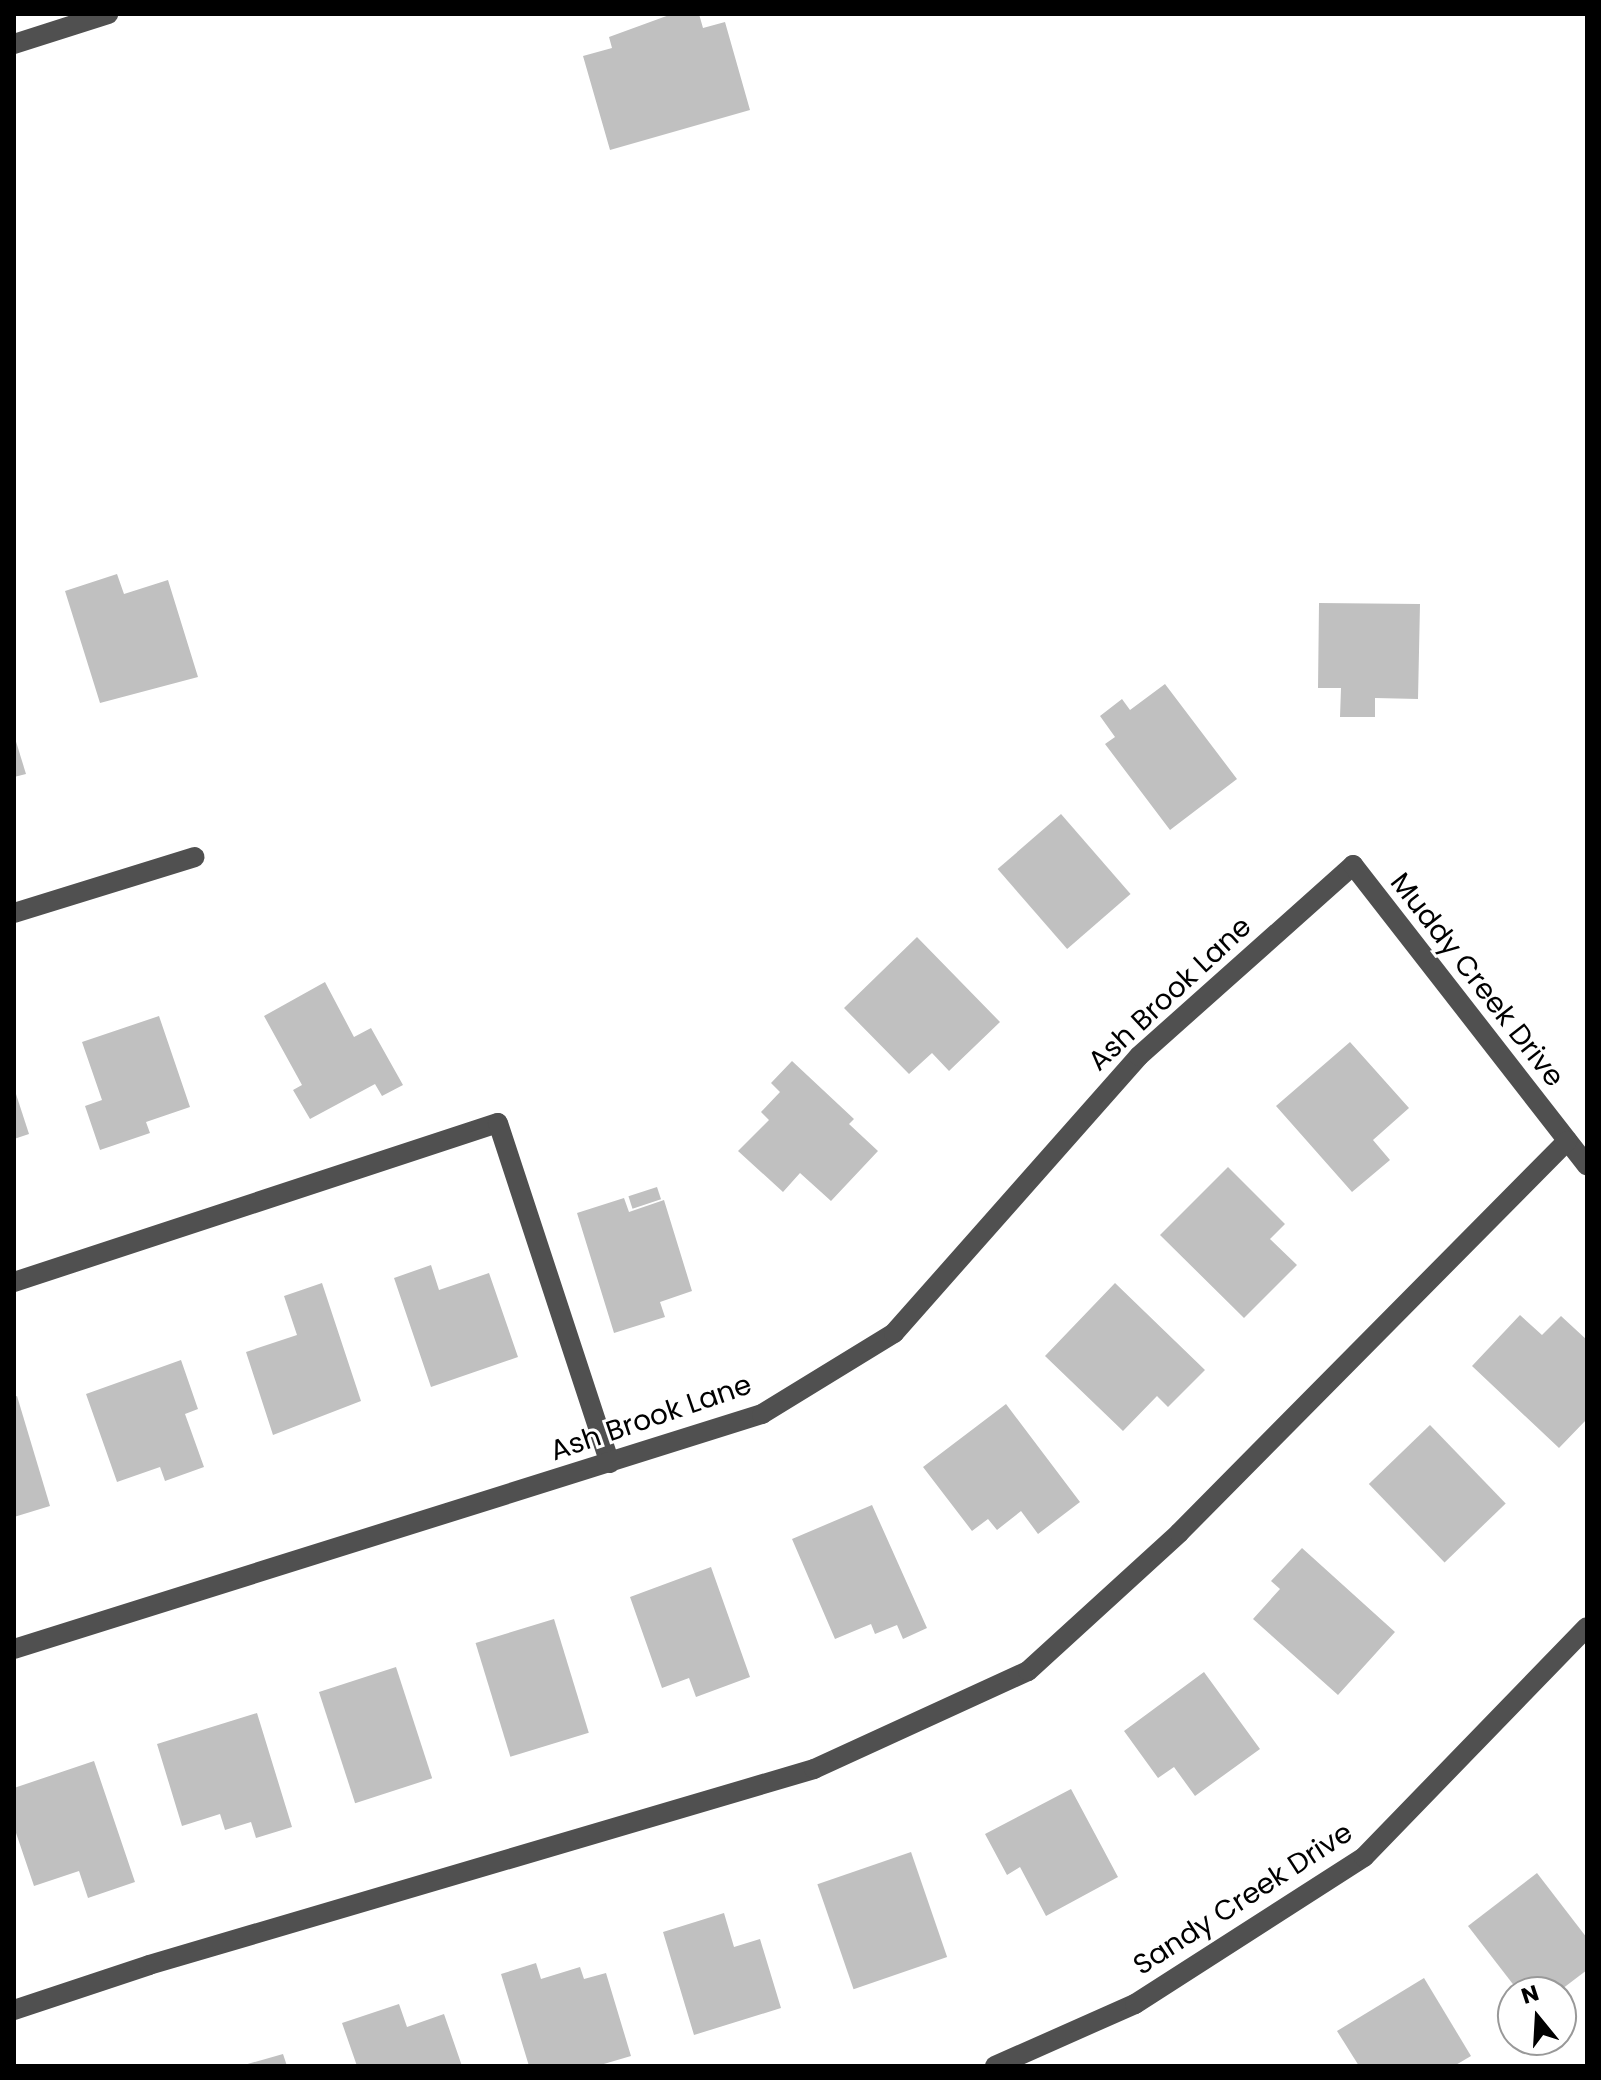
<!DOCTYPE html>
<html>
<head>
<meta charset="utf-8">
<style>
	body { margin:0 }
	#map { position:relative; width:1601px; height:2080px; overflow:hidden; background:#fff; font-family:Poppins,sans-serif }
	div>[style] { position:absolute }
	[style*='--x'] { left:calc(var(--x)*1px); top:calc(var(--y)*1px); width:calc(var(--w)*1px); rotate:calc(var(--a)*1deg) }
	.building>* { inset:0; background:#c0c0c0; transform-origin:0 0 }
	.minor>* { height:20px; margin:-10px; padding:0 10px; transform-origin:10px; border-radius:10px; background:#505050 }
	span { translate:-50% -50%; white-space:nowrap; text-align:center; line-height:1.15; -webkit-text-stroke:6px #fff; paint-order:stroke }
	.street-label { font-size:28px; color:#000 }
	.frame { position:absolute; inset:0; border:16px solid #000; pointer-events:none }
	.north { position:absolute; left:1497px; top:1976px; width:80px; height:80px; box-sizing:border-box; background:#fff; border:2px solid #999; border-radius:50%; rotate:342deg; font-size:22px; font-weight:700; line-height:32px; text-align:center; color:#000 }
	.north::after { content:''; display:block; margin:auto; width:28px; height:36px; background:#000; clip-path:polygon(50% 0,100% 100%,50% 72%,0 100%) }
</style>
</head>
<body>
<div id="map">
	<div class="building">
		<div style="clip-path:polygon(672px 14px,699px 14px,703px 28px,725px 22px,750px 110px,610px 150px,583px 56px,612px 48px,609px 37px)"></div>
		<div style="clip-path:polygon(117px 574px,124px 594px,168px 580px,198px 677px,100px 703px,65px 591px)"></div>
		<div style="clip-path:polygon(1319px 603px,1420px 604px,1418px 699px,1375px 698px,1375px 717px,1340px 717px,1341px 688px,1318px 688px)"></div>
		<div style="clip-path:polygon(1165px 684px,1237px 779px,1170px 830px,1105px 744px,1115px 737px,1100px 716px,1122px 699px,1130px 710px)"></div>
		<div style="clip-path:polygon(14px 735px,26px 774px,14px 777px)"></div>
		<div style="left:1061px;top:814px;width:106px;height:84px;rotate:49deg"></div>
		<div style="clip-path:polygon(917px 937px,1000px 1022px,949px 1071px,932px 1053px,909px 1074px,844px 1008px)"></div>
		<div style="clip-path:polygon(325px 982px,354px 1037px,371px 1028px,403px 1085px,382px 1096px,375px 1084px,310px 1119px,293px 1090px,302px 1085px,264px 1016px)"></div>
		<div style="clip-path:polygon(159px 1016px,190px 1107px,146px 1122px,150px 1133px,100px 1150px,85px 1106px,102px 1100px,82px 1042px)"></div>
		<div style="clip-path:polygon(1350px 1042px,1409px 1108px,1373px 1140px,1390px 1160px,1352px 1192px,1276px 1106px)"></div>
		<div style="clip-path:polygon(792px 1061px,854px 1119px,849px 1124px,878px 1151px,831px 1201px,800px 1173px,783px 1192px,738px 1151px,769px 1120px,761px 1112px,780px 1092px,771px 1083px)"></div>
		<div style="clip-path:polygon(15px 1091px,29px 1134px,14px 1139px,14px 1092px)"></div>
		<div style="clip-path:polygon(1228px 1167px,1285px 1224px,1270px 1239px,1297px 1265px,1244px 1318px,1160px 1235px)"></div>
		<div style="left:657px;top:1187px;width:13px;height:30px;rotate:72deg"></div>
		<div style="clip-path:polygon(624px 1198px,629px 1212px,664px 1200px,692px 1291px,660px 1302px,665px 1317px,614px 1333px,577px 1213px)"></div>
		<div style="clip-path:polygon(431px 1265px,439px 1290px,489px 1273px,518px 1357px,431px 1387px,394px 1278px)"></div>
		<div style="clip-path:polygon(322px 1283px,361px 1401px,273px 1435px,246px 1352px,297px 1335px,284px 1296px)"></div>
		<div style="clip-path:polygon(1115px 1283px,1205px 1370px,1168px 1407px,1157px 1396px,1123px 1431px,1045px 1356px)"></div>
		<div style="clip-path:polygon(1520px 1315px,1542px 1335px,1561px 1316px,1587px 1340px,1587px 1419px,1559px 1448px,1472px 1366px)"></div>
		<div style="clip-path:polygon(181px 1360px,198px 1409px,185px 1414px,204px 1467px,165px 1481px,160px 1467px,117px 1482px,86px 1394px)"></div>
		<div style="clip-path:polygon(17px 1396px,50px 1506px,14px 1517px,14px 1397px)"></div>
		<div style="clip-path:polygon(1006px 1404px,1080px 1502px,1038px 1534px,1021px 1511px,997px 1530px,988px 1519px,972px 1531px,923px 1467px)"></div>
		<div style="left:1430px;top:1425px;width:109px;height:85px;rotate:46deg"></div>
		<div style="clip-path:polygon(872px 1505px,927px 1628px,903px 1639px,897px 1625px,875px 1634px,871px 1624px,835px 1639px,792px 1539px)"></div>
		<div style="clip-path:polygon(1302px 1548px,1395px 1632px,1338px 1695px,1253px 1619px,1280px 1589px,1271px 1581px)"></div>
		<div style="clip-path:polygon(711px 1567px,750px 1677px,696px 1697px,689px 1678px,662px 1688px,630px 1597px)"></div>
		<div style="left:554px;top:1619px;width:119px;height:82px;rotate:73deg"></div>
		<div style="left:396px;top:1667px;width:117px;height:81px;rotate:72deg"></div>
		<div style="clip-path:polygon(1204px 1672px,1260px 1749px,1195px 1796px,1174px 1767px,1158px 1778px,1124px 1731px)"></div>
		<div style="clip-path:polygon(257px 1713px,292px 1827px,256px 1838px,251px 1822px,225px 1830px,220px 1814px,182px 1826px,157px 1744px)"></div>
		<div style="clip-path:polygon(94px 1761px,135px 1882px,88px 1898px,79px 1871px,34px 1886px,14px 1827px,14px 1788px)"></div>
		<div style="clip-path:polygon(1071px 1789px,1118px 1877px,1046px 1916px,1020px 1867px,1007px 1875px,985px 1834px)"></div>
		<div style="left:911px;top:1852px;width:111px;height:99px;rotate:71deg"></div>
		<div style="clip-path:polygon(1537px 1873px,1587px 1938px,1587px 1970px,1558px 1992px,1519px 1992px,1468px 1926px)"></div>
		<div style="clip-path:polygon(724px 1913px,734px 1947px,760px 1939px,781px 2008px,694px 2035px,663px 1932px)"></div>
		<div style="clip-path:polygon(536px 1963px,541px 1979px,580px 1967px,584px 1979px,606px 1973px,631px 2056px,597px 2066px,529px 2066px,501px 1974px)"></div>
		<div style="clip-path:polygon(1424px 1978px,1471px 2056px,1454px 2066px,1359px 2066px,1337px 2031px)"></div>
		<div style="clip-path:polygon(399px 2004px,407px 2027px,444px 2014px,462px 2066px,357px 2066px,342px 2023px)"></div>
		<div style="clip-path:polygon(283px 2054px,287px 2066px,245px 2066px,244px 2065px)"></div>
	</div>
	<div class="minor">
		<div style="--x:14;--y:44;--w:99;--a:-17.7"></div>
		<div style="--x:14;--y:913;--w:189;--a:-17.2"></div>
		<div style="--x:14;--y:1282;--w:509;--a:-18.19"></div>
		<div style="--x:498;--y:1123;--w:358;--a:71.8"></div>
		<div style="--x:14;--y:1649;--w:784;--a:-17.44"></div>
		<div style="--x:762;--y:1414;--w:155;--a:-31.5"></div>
		<div style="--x:894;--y:1333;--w:370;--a:-48.5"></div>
		<div style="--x:1139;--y:1056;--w:287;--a:-41.7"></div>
		<div style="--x:1353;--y:865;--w:381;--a:52.1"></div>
		<div style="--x:14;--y:2010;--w:142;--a:-18.4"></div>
		<div style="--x:149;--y:1965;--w:693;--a:-16.42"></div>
		<div style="--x:814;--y:1769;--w:235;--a:-24.6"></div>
		<div style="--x:1028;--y:1671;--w:205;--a:-42.4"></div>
		<div style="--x:1179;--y:1533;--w:552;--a:-45.29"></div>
		<div style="--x:995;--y:2066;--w:153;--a:-23.9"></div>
		<div style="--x:1135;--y:2004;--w:272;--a:-32.7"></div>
		<div style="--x:1364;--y:1857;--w:320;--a:-45.9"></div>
	</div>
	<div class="street-label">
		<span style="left:1477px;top:980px;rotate:52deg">Muddy Creek Drive</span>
		<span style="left:1170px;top:994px;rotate:-43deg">Ash Brook Lane</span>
		<span style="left:651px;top:1418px;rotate:-19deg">Ash Brook Lane</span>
		<span style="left:1243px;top:1899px;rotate:-33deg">Sandy Creek Drive</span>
	</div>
	<div class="frame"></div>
	<div class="north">N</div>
</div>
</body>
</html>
